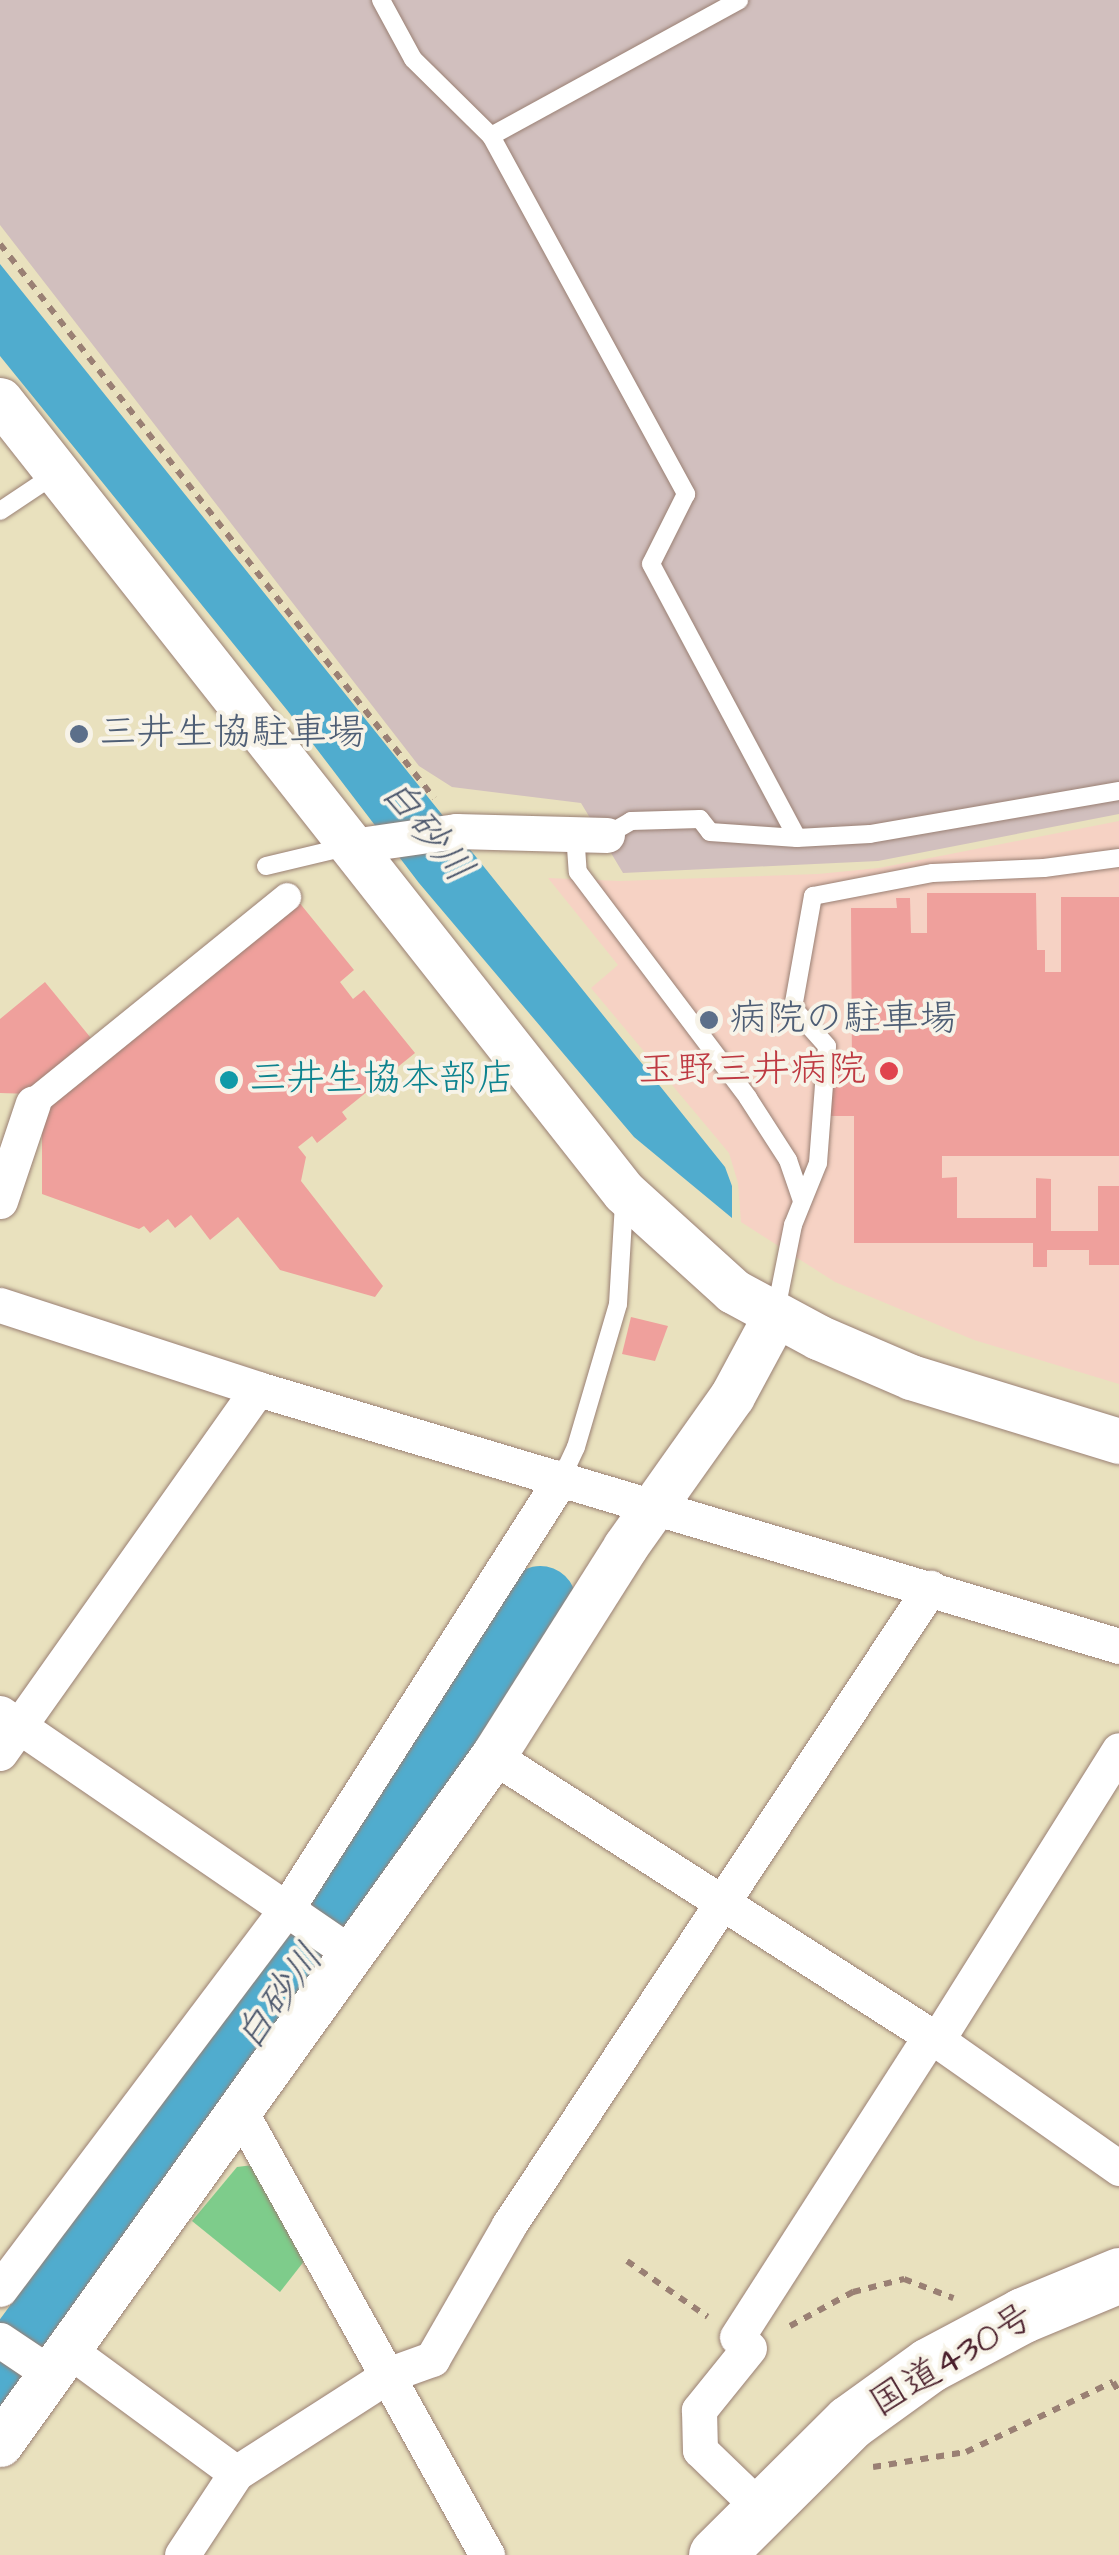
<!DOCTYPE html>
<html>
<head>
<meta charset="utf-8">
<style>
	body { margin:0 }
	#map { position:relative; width:1119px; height:2555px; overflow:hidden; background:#e9e1be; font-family:"Architects Daughter","Klee One",sans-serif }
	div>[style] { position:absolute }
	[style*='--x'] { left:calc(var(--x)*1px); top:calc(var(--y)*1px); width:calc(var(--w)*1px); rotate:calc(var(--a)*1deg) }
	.built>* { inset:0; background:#f6d2c4 }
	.industrial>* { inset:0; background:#d1bfbe }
	.green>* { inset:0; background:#7ecc8b }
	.water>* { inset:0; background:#50acce }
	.river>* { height:72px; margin:-36px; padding:0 36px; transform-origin:36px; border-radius:36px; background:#50acce }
	.building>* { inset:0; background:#efa09c }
	.path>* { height:6px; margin-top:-3px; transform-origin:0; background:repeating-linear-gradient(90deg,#9a8074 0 8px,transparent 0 16px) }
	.roads { filter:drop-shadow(0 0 2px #9a8074) drop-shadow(0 0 2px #9a8074) }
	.service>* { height:18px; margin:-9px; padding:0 9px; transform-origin:9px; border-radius:9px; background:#fff }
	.pedestrian>* { height:28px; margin:-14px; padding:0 14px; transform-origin:14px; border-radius:14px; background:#fff }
	.minor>* { height:35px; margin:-17.5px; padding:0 17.5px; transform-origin:17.5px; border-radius:17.5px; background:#fff }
	.tertiary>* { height:45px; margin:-22.5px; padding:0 22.5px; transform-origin:22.5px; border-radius:22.5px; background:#fff }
	.trunk>* { height:55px; margin:-27.5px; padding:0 27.5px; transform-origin:27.5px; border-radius:27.5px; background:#fff }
	.dots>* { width:28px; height:28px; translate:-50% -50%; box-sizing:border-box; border:5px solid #f7f3e8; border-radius:50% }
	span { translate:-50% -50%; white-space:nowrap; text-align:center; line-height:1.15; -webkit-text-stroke:8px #f7f3e8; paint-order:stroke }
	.service-label { font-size:38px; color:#4e5e75 }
	.left { translate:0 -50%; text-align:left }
	.health-label { font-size:38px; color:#be3a42 }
	.right { translate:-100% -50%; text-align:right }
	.culture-label { font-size:38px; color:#0d838f }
	.street-label { font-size:38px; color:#4a1f2b }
	.water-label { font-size:40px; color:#4c576c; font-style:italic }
</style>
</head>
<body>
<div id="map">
	<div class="built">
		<div style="clip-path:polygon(1119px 821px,1119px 1384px,974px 1340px,835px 1282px,741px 1222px,738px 1183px,729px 1153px,591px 988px,618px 965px,548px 878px,620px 881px,818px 874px,879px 868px)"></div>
	</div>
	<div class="industrial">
		<div style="clip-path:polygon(0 0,1119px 0,1119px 814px,878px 861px,623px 873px,581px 803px,452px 787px,419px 766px,0 225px)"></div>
	</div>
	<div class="green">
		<div style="clip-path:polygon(253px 2165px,305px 2260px,280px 2292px,192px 2221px,237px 2167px)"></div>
	</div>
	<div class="water">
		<div style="clip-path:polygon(0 264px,725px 1167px,732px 1186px,732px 1218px,634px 1137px,419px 883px,287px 710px,0 356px)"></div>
	</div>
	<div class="river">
		<div style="--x:0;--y:2380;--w:534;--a:-53.69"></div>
		<div style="--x:316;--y:1950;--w:414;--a:-57.2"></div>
	</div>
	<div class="building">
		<div style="clip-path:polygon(927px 893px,1036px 893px,1037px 950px,1045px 950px,1045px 972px,1061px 972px,1061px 897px,1119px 897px,1119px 1156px,942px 1156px,942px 1178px,957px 1177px,957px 1218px,1036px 1218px,1036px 1178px,1051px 1179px,1051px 1231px,1098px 1231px,1098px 1186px,1119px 1186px,1119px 1265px,1089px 1265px,1089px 1250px,1047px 1250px,1047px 1267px,1033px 1267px,1033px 1243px,854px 1243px,854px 1116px,829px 1116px,829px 1070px,852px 1071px,851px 908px,897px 908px,896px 898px,910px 898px,911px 933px,927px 933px)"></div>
		<div style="clip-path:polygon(298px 901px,354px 970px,340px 982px,353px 999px,364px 990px,415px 1053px,342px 1112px,347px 1119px,317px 1143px,312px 1136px,298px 1147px,306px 1157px,301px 1181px,383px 1286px,375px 1297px,280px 1270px,238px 1217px,210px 1240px,191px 1215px,175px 1228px,168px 1219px,150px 1233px,144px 1226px,139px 1229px,42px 1194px,42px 1107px,31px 1094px,0 1093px,0 1019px,45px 982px,95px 1043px)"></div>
		<div style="clip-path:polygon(631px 1317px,668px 1326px,655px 1361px,622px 1354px)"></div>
	</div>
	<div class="path">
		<div style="--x:0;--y:244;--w:704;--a:51.93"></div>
		<div style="--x:627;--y:2261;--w:98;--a:34.7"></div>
		<div style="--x:790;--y:2326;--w:72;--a:-28.4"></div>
		<div style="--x:853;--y:2292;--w:53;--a:-14.3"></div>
		<div style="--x:904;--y:2279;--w:53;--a:21.2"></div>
		<div style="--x:873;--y:2467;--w:94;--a:-9.2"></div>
		<div style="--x:966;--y:2452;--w:163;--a:-25.5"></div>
		<div style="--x:1113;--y:2382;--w:12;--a:59"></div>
	</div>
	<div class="roads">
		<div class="service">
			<div style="--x:381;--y:0;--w:67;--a:61.5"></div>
			<div style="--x:413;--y:59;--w:110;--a:44.6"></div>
			<div style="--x:491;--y:136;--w:408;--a:61.4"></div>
			<div style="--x:686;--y:494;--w:78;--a:116.6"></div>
			<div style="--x:651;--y:564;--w:310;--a:61.9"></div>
			<div style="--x:491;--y:136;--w:283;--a:-28.7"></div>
			<div style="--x:0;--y:511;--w:69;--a:-33.7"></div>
			<div style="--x:575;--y:833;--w:39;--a:86"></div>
			<div style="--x:578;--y:872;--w:283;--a:53"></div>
			<div style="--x:748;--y:1098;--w:74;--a:57.2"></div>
			<div style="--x:788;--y:1160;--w:43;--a:71.1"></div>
			<div style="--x:607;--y:835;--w:28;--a:-30"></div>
			<div style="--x:631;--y:821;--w:69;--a:-1.7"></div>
			<div style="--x:700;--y:819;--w:16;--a:52"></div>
			<div style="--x:710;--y:832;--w:87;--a:3.9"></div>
			<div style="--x:797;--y:838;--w:73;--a:-3.1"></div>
			<div style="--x:870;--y:834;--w:253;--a:-9.8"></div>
			<div style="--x:266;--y:866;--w:82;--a:-13.4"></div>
			<div style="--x:776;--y:1310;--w:87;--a:-78.7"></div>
			<div style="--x:793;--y:1225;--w:67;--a:-68"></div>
			<div style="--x:818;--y:1163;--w:117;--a:-85.6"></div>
			<div style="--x:827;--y:1046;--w:51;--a:-131.8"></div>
			<div style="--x:793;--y:1008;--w:114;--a:-79.9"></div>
			<div style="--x:813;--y:896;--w:122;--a:-10.9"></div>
			<div style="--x:933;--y:873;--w:111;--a:-2.6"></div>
			<div style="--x:1044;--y:868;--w:76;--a:-7.6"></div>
			<div style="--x:562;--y:1477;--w:33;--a:-65"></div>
			<div style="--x:576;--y:1447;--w:149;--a:-73.6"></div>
			<div style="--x:618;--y:1304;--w:101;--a:-86.6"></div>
		</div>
		<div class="pedestrian">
			<div style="--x:33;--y:1103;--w:327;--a:-39"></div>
		</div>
		<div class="minor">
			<div style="--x:352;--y:846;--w:105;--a:-8.2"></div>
			<div style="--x:456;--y:831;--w:151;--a:1.5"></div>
			<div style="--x:0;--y:1201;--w:103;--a:-71.4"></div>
			<div style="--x:0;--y:1305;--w:271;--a:18"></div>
			<div style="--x:258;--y:1389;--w:899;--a:16.62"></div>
			<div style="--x:0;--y:1713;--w:429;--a:34.4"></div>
			<div style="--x:0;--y:1753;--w:446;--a:-54.7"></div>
			<div style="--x:493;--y:1756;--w:527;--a:32.6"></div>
			<div style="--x:937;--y:2040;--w:223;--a:35.1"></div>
			<div style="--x:937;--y:2040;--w:342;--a:-57.9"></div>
			<div style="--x:241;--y:2113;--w:506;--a:60.9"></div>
			<div style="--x:0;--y:2289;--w:473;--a:-53"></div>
			<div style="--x:285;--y:1911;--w:515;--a:-57.45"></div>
			<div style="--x:737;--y:2337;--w:358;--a:-57.3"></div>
			<div style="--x:0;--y:2340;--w:63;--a:33.9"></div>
			<div style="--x:749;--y:2348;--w:80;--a:128.9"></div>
			<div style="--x:699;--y:2410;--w:40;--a:88.6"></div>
			<div style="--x:700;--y:2450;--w:83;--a:44"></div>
			<div style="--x:70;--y:2351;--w:206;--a:36.3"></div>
			<div style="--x:182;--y:2555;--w:98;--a:-56.6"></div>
			<div style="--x:236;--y:2473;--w:183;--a:-32.7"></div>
			<div style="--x:390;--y:2374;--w:45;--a:-19.7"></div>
			<div style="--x:432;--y:2359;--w:155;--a:-60.1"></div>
			<div style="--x:509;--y:2225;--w:764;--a:-56.54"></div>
		</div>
		<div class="tertiary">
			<div style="--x:0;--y:400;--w:1008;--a:51.77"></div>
			<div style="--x:624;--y:1192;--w:147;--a:42.2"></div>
			<div style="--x:733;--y:1291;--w:97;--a:28.4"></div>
			<div style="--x:818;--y:1337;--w:101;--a:23.3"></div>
			<div style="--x:911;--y:1377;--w:218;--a:17.1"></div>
			<div style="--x:0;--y:2444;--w:846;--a:-54.38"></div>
			<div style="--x:493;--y:1756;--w:247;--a:-57.7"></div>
			<div style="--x:625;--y:1547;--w:185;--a:-54.7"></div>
			<div style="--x:732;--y:1396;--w:91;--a:-61.7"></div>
		</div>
		<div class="trunk">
			<div style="--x:716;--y:2555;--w:189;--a:-44.8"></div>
			<div style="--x:850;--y:2422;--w:97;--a:-35.8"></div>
			<div style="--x:929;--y:2365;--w:106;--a:-28"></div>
			<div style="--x:1023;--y:2315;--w:104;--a:-22.6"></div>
		</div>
	</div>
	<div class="dots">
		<div style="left:79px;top:734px;background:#5c6f8a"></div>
		<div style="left:709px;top:1020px;background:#5c6f8a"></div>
		<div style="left:889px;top:1071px;background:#e0444e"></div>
		<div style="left:229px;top:1080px;background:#0f9aa8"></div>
	</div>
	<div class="service-label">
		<span class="left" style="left:99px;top:734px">三井生協駐車場</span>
		<span class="left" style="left:729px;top:1020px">病院の駐車場</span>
	</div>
	<div class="health-label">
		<span class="right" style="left:866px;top:1071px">玉野三井病院</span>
	</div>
	<div class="culture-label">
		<span class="left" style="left:249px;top:1080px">三井生協本部店</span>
	</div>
	<div class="street-label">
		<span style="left:952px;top:2361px;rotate:-31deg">国道430号</span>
	</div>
	<div class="water-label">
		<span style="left:426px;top:831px;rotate:51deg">白砂川</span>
		<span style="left:280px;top:1998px;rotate:-54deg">白砂川</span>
	</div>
</div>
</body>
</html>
